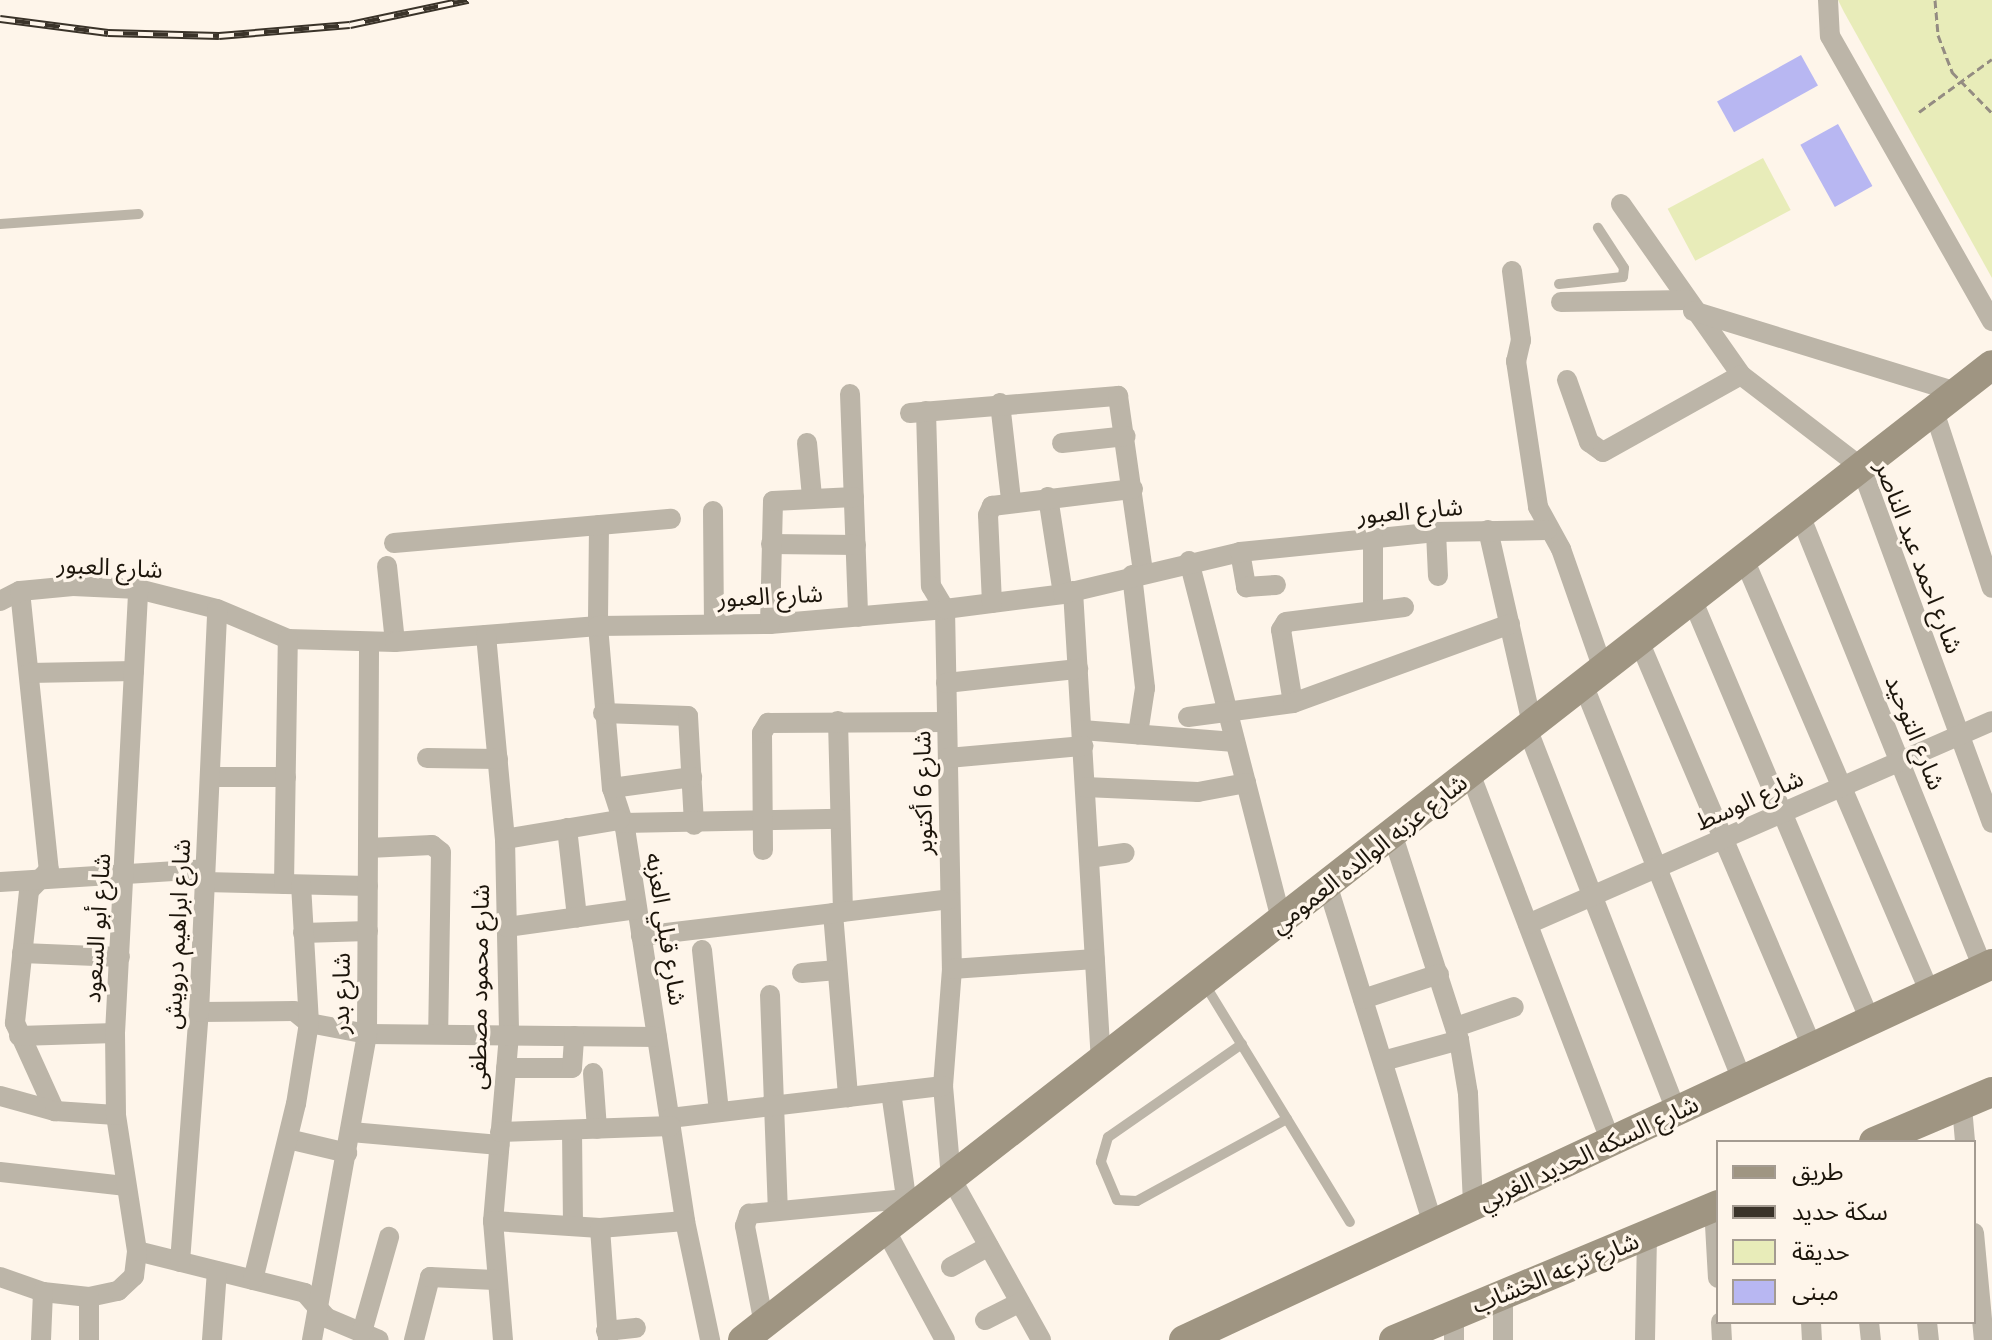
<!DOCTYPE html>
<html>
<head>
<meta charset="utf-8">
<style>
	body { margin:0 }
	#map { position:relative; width:1992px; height:1340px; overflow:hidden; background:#fef5ea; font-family:"Noto Sans","Noto Sans Arabic",sans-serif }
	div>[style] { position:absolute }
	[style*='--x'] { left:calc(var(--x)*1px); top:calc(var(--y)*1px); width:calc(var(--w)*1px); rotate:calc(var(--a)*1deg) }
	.green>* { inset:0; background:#e8ecb9; transform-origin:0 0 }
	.building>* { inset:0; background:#b8b7f2; transform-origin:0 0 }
	.path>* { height:3px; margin-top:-1.5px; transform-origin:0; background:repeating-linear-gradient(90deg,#948c82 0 8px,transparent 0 12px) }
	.lane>* { height:10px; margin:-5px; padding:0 5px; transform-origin:5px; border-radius:5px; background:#bcb5a8 }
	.street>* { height:20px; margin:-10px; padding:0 10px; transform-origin:10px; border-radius:10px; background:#bcb5a8 }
	.secondary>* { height:30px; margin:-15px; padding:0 15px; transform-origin:15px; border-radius:15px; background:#9f9582 }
	.rail>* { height:8px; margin-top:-4px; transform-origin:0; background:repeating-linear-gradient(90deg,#fef5ea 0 15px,#3a3329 0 30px); box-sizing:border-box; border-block:2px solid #3a3329 }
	span { translate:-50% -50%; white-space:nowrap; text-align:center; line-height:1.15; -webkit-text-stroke:7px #fef5ea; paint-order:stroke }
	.street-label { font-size:24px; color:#1c150b }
	.legend { position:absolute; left:1716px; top:1140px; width:260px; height:184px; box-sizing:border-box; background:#fef5ea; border:2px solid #a49b91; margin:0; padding:10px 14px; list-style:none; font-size:24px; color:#1c150b }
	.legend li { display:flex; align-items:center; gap:16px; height:40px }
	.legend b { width:40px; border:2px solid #a49b91 }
</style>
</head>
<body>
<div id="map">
	<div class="green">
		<div style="clip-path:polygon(1838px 0,1992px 0,1992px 278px,1844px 12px)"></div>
		<div style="left:1763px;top:158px;width:59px;height:108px;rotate:62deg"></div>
	</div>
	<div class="building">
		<div style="left:1801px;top:55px;width:35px;height:96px;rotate:61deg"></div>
		<div style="left:1838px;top:124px;width:71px;height:43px;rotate:61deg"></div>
	</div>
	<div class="path">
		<div style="--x:1935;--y:0;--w:35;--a:85"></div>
		<div style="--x:1938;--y:35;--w:40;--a:69"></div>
		<div style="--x:1952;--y:72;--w:57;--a:45.7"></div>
		<div style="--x:1919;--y:112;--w:90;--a:-36"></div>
	</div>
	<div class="lane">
		<div style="--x:0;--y:224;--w:139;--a:-4.1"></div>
		<div style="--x:1559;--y:284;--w:64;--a:-6.2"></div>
		<div style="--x:1623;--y:277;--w:9;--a:-84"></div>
		<div style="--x:1624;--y:268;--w:48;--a:-123"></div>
		<div style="--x:1204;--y:983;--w:280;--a:58.6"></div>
		<div style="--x:1242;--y:1044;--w:163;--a:145.2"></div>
		<div style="--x:1108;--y:1137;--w:26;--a:106"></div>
		<div style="--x:1101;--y:1162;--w:41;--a:67.2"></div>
		<div style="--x:1117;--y:1200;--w:20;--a:3"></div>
		<div style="--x:1137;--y:1201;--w:171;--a:-28.7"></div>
	</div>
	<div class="street">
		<div style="--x:1828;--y:0;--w:36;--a:87"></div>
		<div style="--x:1830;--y:36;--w:328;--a:60.4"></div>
		<div style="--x:1621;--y:204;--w:209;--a:54.9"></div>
		<div style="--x:1741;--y:375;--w:151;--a:37.5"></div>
		<div style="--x:1861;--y:467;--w:379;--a:69.8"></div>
		<div style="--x:1512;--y:271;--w:70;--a:82.6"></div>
		<div style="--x:1521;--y:340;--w:22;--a:103"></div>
		<div style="--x:1516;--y:361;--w:148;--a:81.4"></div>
		<div style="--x:1538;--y:507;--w:48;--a:61.3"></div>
		<div style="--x:1561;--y:549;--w:127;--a:70.7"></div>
		<div style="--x:1561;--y:302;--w:125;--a:-0.9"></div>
		<div style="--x:1693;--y:311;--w:276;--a:17.1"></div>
		<div style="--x:1567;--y:380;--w:66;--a:70.5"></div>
		<div style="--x:1589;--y:442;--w:17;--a:36"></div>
		<div style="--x:1603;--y:452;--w:158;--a:-29.2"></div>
		<div style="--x:850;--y:394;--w:223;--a:87.9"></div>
		<div style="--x:1000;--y:403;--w:98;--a:83.5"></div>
		<div style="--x:926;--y:411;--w:175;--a:88.4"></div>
		<div style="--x:931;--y:586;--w:27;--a:59"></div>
		<div style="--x:945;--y:609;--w:360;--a:88.9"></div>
		<div style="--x:952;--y:969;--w:117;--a:94.4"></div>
		<div style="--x:943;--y:1086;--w:92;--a:85"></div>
		<div style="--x:951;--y:1178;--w:185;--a:60.9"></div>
		<div style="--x:1934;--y:411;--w:186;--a:71.9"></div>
		<div style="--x:910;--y:413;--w:209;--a:-4.7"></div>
		<div style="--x:1118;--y:396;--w:178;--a:81.9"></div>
		<div style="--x:807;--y:443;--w:54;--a:84.7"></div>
		<div style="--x:1062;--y:443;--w:64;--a:-6.2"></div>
		<div style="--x:1048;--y:497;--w:98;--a:81.2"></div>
		<div style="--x:713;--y:511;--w:113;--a:89.5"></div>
		<div style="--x:1800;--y:515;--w:489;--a:68"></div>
		<div style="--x:599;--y:525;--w:101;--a:90.6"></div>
		<div style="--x:598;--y:626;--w:163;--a:85.1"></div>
		<div style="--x:612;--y:788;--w:42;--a:72"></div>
		<div style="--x:625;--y:828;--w:398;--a:81.3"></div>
		<div style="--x:685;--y:1221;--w:122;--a:78.1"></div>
		<div style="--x:1488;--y:530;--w:199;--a:77.2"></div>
		<div style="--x:1436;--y:532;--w:44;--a:87.4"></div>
		<div style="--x:394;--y:543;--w:278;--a:-5"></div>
		<div style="--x:771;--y:544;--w:85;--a:0.7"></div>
		<div style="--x:1240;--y:552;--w:36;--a:80"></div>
		<div style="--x:1246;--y:587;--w:30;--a:-4"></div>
		<div style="--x:1744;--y:559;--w:471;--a:66.8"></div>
		<div style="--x:1189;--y:561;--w:371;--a:75.6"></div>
		<div style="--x:387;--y:566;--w:76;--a:84"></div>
		<div style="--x:1132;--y:575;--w:114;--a:83.4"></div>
		<div style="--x:1145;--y:688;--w:47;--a:98.7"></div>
		<div style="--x:20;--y:591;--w:281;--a:84.1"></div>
		<div style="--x:49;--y:870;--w:29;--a:134"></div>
		<div style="--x:29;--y:891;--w:133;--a:96.1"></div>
		<div style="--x:15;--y:1023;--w:97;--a:65.6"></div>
		<div style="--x:1073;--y:591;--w:470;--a:86.6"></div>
		<div style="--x:1692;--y:599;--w:457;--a:67.1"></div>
		<div style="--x:0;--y:601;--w:22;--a:-27"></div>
		<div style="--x:20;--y:591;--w:53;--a:-5.4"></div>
		<div style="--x:73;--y:586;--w:65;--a:2.6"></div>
		<div style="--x:138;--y:589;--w:81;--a:14.2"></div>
		<div style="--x:217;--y:609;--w:77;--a:22.9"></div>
		<div style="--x:288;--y:639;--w:107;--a:1.6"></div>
		<div style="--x:395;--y:642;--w:204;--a:-4.5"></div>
		<div style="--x:598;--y:626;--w:172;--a:-0.7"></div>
		<div style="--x:770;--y:624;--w:176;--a:-4.9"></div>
		<div style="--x:945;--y:609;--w:119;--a:-7.2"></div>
		<div style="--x:1063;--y:594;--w:182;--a:-13.3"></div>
		<div style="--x:1240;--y:552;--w:197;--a:-5.8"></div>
		<div style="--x:1436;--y:532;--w:111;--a:-1"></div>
		<div style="--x:992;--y:603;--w:88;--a:-92.6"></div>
		<div style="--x:988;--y:515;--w:10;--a:-66"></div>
		<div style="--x:992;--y:506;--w:142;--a:-6.9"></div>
		<div style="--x:1373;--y:611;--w:73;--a:-90"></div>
		<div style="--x:770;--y:624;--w:123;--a:-88.6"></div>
		<div style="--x:773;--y:501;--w:81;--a:-2.8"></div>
		<div style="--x:486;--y:635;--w:205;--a:84.7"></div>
		<div style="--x:505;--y:839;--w:196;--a:88.8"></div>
		<div style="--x:509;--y:1035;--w:187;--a:94.9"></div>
		<div style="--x:493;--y:1221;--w:119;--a:85.2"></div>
		<div style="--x:1639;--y:641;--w:441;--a:66.9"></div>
		<div style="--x:29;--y:673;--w:105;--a:-1.1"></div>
		<div style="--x:946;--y:683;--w:133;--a:-6.1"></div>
		<div style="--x:1583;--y:684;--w:427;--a:68.1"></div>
		<div style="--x:1293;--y:703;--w:74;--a:-99.3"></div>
		<div style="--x:1281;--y:630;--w:9;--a:-58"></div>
		<div style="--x:1286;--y:622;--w:119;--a:-7.2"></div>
		<div style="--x:603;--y:713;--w:85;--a:2"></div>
		<div style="--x:688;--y:716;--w:109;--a:86.8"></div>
		<div style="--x:1188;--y:717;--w:106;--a:-7.6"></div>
		<div style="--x:1293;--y:703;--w:231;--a:-20"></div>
		<div style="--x:838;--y:721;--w:191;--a:88.5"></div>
		<div style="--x:1527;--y:728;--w:411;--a:68.7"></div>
		<div style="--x:1082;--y:730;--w:153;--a:4.5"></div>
		<div style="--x:427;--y:758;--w:71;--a:0.8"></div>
		<div style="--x:948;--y:758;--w:136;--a:-5.1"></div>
		<div style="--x:1470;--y:773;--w:395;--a:69.1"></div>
		<div style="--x:210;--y:777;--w:76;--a:0"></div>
		<div style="--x:1085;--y:787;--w:113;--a:2.5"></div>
		<div style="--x:1198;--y:792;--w:49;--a:-10.6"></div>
		<div style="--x:612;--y:788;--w:81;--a:-7.8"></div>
		<div style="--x:623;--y:823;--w:217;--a:-1.1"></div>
		<div style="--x:567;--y:828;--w:90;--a:83.6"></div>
		<div style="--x:1392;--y:833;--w:218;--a:72.1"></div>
		<div style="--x:1459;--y:1040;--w:55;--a:80.5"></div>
		<div style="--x:1468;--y:1094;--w:111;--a:87.4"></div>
		<div style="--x:505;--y:839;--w:116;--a:-9.5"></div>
		<div style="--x:368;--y:848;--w:64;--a:-2.7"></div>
		<div style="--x:432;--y:845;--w:11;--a:38"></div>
		<div style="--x:441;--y:852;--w:182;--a:90.9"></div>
		<div style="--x:763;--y:850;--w:117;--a:-90.5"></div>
		<div style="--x:762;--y:733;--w:12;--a:-59"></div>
		<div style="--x:768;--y:723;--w:179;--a:-0.3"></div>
		<div style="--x:1089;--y:858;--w:36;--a:-8"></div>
		<div style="--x:0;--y:882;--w:205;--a:-3.6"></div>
		<div style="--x:205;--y:882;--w:163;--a:1.4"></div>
		<div style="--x:284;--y:884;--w:245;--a:-89.1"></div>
		<div style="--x:1327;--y:884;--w:356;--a:72.7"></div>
		<div style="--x:833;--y:913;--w:185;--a:85.3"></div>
		<div style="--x:1528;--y:924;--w:506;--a:-23.63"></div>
		<div style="--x:507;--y:927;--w:131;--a:-7.9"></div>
		<div style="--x:303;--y:933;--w:65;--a:-1.8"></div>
		<div style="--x:641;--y:936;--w:311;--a:-6.8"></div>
		<div style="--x:702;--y:950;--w:163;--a:84"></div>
		<div style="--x:22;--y:953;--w:98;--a:2.3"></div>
		<div style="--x:952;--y:969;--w:143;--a:-4"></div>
		<div style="--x:802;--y:973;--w:35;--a:-5"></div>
		<div style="--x:770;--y:995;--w:215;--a:87.9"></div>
		<div style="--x:1363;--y:999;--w:80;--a:-18.2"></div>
		<div style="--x:199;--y:1012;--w:95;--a:-0.6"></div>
		<div style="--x:294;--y:1011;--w:19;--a:39"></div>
		<div style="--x:309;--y:1023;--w:59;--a:10.7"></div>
		<div style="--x:367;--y:1034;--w:290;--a:0.6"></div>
		<div style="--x:1456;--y:1027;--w:61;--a:-19"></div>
		<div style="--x:19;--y:1036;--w:96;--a:-1.8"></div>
		<div style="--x:1383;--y:1061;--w:79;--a:-15.4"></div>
		<div style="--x:506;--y:1068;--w:66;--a:0"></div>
		<div style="--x:572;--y:1068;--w:32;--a:-86"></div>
		<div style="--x:593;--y:1073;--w:56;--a:85.9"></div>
		<div style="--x:891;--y:1092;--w:120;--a:81.9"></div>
		<div style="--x:0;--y:1096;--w:57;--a:15.3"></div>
		<div style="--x:55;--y:1111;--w:61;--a:3.8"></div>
		<div style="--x:1962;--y:1107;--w:35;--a:85"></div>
		<div style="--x:670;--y:1118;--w:275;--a:-6.7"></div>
		<div style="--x:572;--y:1130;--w:96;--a:89.4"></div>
		<div style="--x:351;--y:1132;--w:149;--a:5"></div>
		<div style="--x:500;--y:1132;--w:171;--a:-2"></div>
		<div style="--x:288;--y:1139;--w:61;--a:13.3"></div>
		<div style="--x:0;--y:1172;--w:125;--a:6.4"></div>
		<div style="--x:1714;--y:1207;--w:71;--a:86.8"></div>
		<div style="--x:493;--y:1221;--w:107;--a:3.7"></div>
		<div style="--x:600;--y:1228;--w:85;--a:-4.7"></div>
		<div style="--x:600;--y:1228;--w:112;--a:85.9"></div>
		<div style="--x:885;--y:1229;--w:126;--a:61.6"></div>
		<div style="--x:1974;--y:1233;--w:107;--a:84.7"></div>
		<div style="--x:137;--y:1251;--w:173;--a:14"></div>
		<div style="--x:305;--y:1293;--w:33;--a:49"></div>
		<div style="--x:327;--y:1318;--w:56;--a:22.9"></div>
		<div style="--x:180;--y:1262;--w:251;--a:-85.7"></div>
		<div style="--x:199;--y:1012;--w:403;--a:-87.4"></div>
		<div style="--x:951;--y:1267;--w:43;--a:-28.9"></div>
		<div style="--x:0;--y:1277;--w:46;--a:19.2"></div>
		<div style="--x:43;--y:1292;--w:46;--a:6.2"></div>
		<div style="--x:89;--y:1297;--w:30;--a:-12"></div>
		<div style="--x:118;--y:1291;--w:22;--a:-43"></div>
		<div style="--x:134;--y:1276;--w:25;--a:-83"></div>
		<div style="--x:137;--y:1251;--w:138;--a:-98.8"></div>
		<div style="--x:116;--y:1115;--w:82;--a:-90.7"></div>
		<div style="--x:115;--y:1033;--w:445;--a:-87"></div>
		<div style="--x:253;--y:1280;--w:181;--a:-76.3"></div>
		<div style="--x:296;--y:1104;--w:82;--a:-80.9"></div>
		<div style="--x:309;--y:1023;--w:138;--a:-93.3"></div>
		<div style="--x:1503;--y:1292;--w:48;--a:90"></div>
		<div style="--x:89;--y:1297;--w:43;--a:90"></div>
		<div style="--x:985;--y:1320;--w:39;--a:-27"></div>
		<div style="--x:1721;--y:1322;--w:18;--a:87"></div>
		<div style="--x:1811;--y:1322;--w:18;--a:87"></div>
		<div style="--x:1869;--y:1322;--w:18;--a:84"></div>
		<div style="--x:1927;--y:1322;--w:18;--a:84"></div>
		<div style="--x:764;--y:1324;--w:100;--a:-101"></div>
		<div style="--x:745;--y:1226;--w:13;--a:-72"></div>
		<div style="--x:749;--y:1214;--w:158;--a:-5.5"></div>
		<div style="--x:606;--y:1331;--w:30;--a:-6"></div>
		<div style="--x:362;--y:1332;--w:99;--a:-74.1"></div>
		<div style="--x:41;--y:1340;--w:48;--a:-87.6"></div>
		<div style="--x:212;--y:1340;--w:69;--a:-85.9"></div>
		<div style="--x:312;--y:1340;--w:311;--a:-79.8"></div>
		<div style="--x:367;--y:1034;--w:392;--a:-89.7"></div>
		<div style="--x:414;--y:1340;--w:65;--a:-75.7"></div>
		<div style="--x:430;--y:1277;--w:65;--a:2.6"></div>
		<div style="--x:1454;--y:1340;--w:27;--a:-90"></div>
		<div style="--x:1645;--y:1340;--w:106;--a:-88.9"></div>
	</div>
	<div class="secondary">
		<div style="--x:1874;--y:1142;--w:128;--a:-23"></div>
		<div style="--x:743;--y:1340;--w:1584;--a:-37.98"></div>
		<div style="--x:1184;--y:1340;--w:891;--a:-24.95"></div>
		<div style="--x:1394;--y:1340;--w:351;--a:-22.6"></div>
	</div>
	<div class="rail">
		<div style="--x:0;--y:19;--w:109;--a:7.4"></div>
		<div style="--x:108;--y:33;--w:111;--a:1.5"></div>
		<div style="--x:219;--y:36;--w:131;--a:-4.8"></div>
		<div style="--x:350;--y:25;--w:121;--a:-12"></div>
	</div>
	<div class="street-label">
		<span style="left:1410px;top:510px;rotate:-5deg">شارع العبور</span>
		<span style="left:1920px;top:557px;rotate:69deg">شارع احمد عبد الناصر</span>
		<span style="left:110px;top:566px;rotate:3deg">شارع العبور</span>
		<span style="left:770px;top:595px;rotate:-3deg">شارع العبور</span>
		<span style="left:1916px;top:732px;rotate:68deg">شارع التوحيد</span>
		<span style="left:922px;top:793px;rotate:-91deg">شارع 6 أكتوبر</span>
		<span style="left:1749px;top:799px;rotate:-24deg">شارع الوسط</span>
		<span style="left:1368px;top:853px;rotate:-38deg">شارع عزبه الوالده العمومي</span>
		<span style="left:96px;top:928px;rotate:-86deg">شارع أبو السعود</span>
		<span style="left:667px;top:929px;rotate:81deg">شارع قبلي العزبه</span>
		<span style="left:176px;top:934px;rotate:-87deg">شارع ابراهيم درويش</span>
		<span style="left:478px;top:987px;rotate:-89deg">شارع محمود مصطفى</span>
		<span style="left:340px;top:993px;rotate:-89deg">شارع بدر</span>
		<span style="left:1588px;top:1152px;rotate:-25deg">شارع السكه الحديد الغربي</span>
		<span style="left:1555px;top:1272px;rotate:-22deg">شارع ترعه الخشاب</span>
	</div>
	<ul class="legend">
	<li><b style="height:10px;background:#9f9582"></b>طريق</li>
	<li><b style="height:10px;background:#3a3329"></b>سكة حديد</li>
	<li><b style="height:22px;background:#e8ecb9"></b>حديقة</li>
	<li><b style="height:22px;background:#b8b7f2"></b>مبنى</li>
	</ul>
</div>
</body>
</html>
